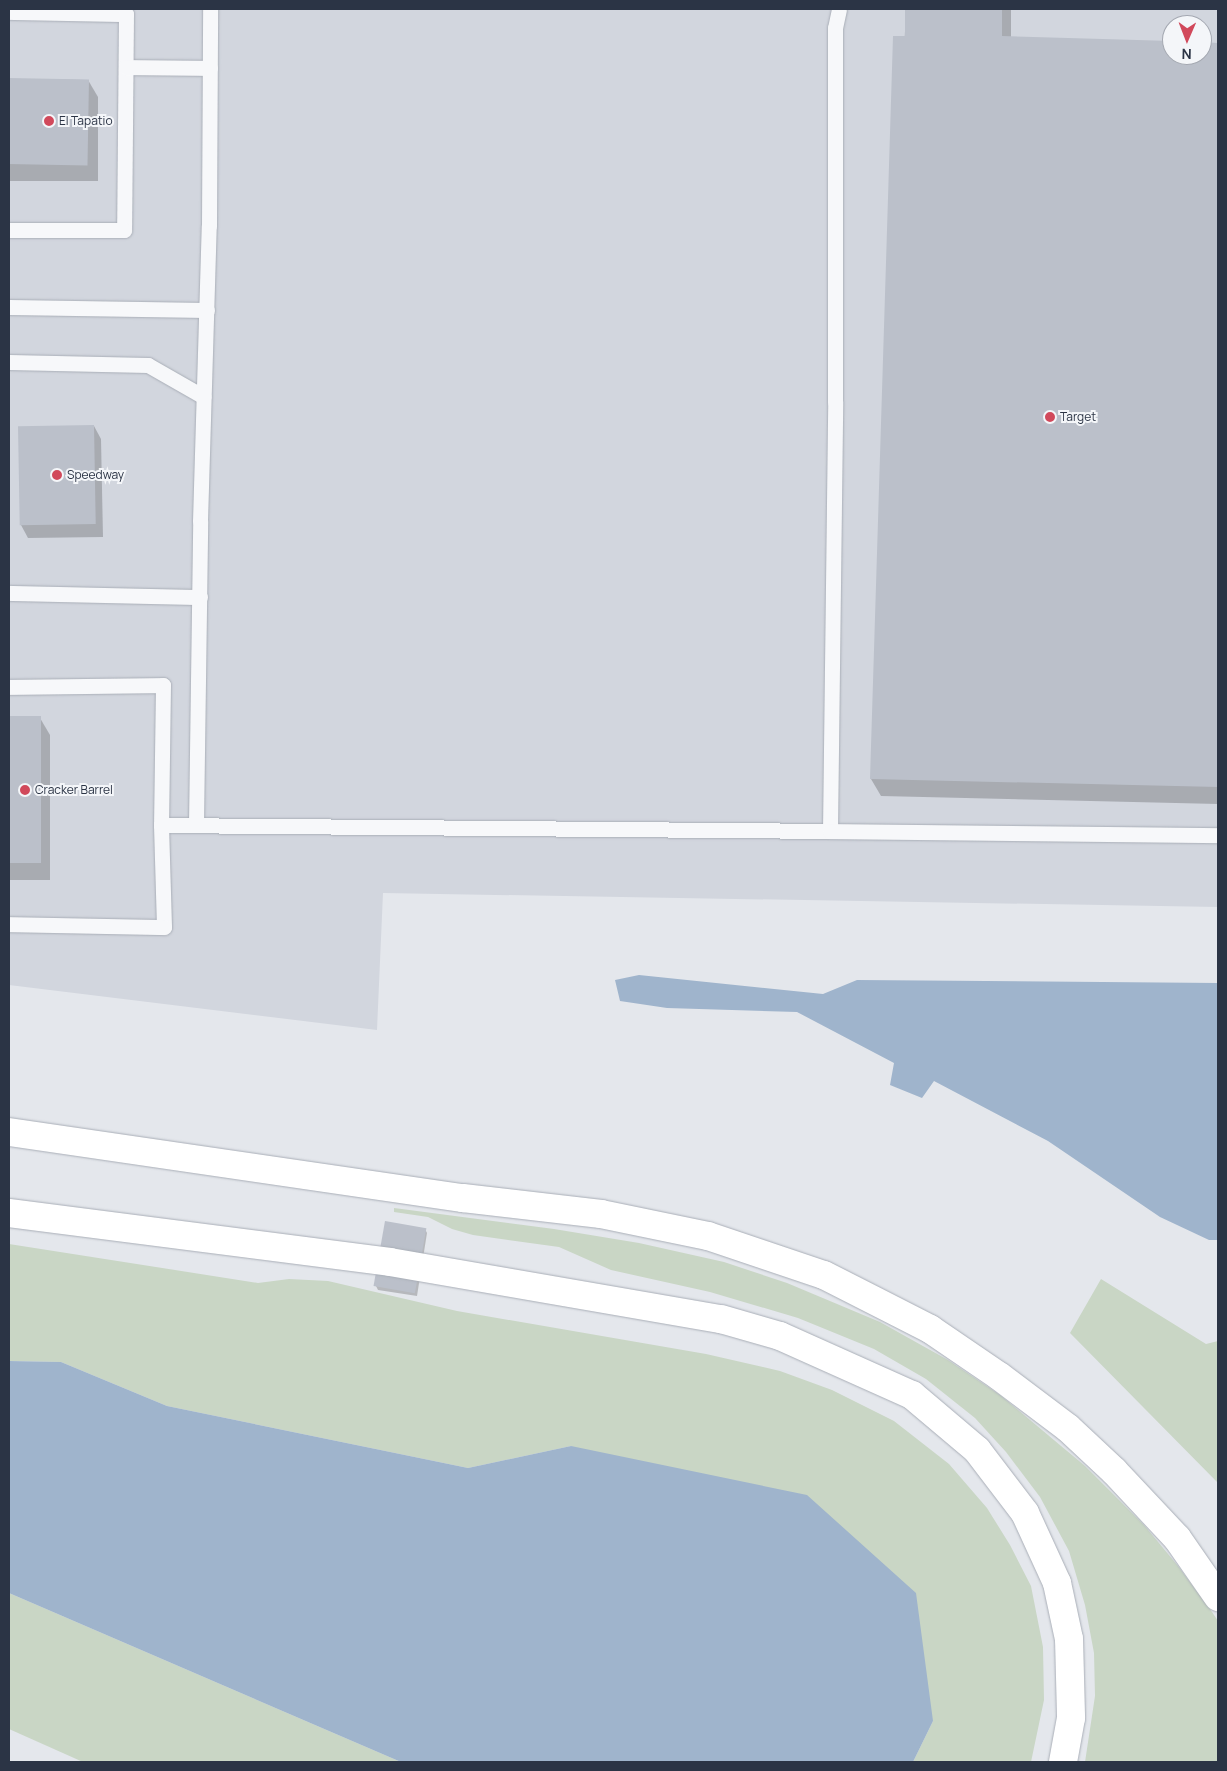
<!DOCTYPE html>
<html>
<head>
<meta charset="utf-8">
<style>
	body { margin:0 }
	#map { position:relative; width:1227px; height:1771px; overflow:hidden; background:#e4e7ec; font-family:Manrope,sans-serif }
	div>[style] { position:absolute }
	[style*='--x'] { left:calc(var(--x)*1px); top:calc(var(--y)*1px); width:calc(var(--w)*1px); rotate:calc(var(--a)*1deg) }
	.built>* { inset:0; background:#d2d6de }
	.green>* { inset:0; background:#c9d6c5 }
	.water>* { inset:0; background:#9fb4cc }
	.shadow>* { inset:0; background:#0003 }
	.building>* { inset:0; background:#bbc0ca; transform-origin:0 0 }
	.roads { filter:drop-shadow(0 0 1px #a9aeb7) drop-shadow(0 0 1px #a9aeb7) }
	.service>* { height:15px; margin:-7.5px; padding:0 7.5px; transform-origin:7.5px; border-radius:7.5px; background:#f7f8fa }
	.motorway>* { height:28px; margin:-14px; padding:0 14px; transform-origin:14px; border-radius:14px; background:#fff }
	.dots>* { width:14px; height:14px; translate:-50% -50%; box-sizing:border-box; border:2px solid #f4f6f9; border-radius:50% }
	span { translate:-50% -50%; white-space:nowrap; text-align:center; line-height:1.15; -webkit-text-stroke:4px #f4f6f9; paint-order:stroke }
	.poi-label { font-size:12px; color:#2b3445 }
	.left { translate:0 -50%; text-align:left }
	.frame { position:absolute; inset:0; border:10px solid #2b3445; pointer-events:none }
	.north { position:absolute; left:1162px; top:15px; width:50px; height:50px; box-sizing:border-box; background:#f4f6f9; border:1px solid #a4a8b1; border-radius:50%; rotate:181deg; font-size:14px; font-weight:700; line-height:20px; text-align:center; color:#2b3445 }
	.north::after { content:''; display:block; margin:auto; width:18px; height:22px; background:#d1495b; clip-path:polygon(50% 0,100% 100%,50% 72%,0 100%) }
</style>
</head>
<body>
<div id="map">
	<div class="built">
		<div style="clip-path:polygon(evenodd,9px 9px,1218px 9px,1218px 907px,383px 893px,377px 1030px,9px 985px,9px 9px,1172px 25px,1202px 25px,1202px 55px,1172px 55px,1172px 25px)"></div>
	</div>
	<div class="green">
		<div style="clip-path:polygon(394px 1208px,554px 1229px,639px 1243px,724px 1262px,787px 1283px,880px 1322px,948px 1360px,1000px 1395px,1085px 1466px,1144px 1525px,1178px 1566px,1212px 1612px,1218px 1621px,1218px 1762px,1085px 1762px,1095px 1696px,1094px 1653px,1085px 1605px,1069px 1551px,1040px 1497px,1006px 1452px,975px 1418px,926px 1379px,874px 1349px,798px 1318px,710px 1292px,611px 1270px,559px 1247px,473px 1235px,452px 1229px,428px 1217px,394px 1212px)"></div>
		<div style="clip-path:polygon(9px 1244px,258px 1283px,289px 1279px,328px 1281px,457px 1311px,706px 1354px,780px 1371px,832px 1390px,894px 1421px,949px 1464px,987px 1508px,1010px 1545px,1031px 1586px,1043px 1647px,1044px 1700px,1031px 1762px,913px 1762px,933px 1721px,571px 1446px,468px 1468px,167px 1406px,61px 1362px,9px 1361px)"></div>
		<div style="clip-path:polygon(1101px 1279px,1206px 1344px,1218px 1341px,1218px 1483px,1070px 1333px)"></div>
		<div style="clip-path:polygon(9px 1593px,401px 1762px,83px 1762px,9px 1729px)"></div>
	</div>
	<div class="water">
		<div style="clip-path:polygon(639px 975px,823px 994px,857px 980px,1218px 983px,1218px 1240px,1209px 1240px,1160px 1217px,1048px 1141px,934px 1081px,922px 1098px,890px 1085px,894px 1063px,797px 1012px,667px 1008px,620px 1001px,615px 980px)"></div>
		<div style="clip-path:polygon(9px 1361px,61px 1362px,167px 1406px,468px 1468px,571px 1446px,807px 1495px,916px 1593px,933px 1721px,913px 1762px,401px 1762px,9px 1593px)"></div>
	</div>
	<div class="shadow">
		<div style="clip-path:polygon(906px 9px,1011px 9px,1011px 38px,1172px 42px,1172px 55px,1202px 55px,1202px 43px,1218px 44px,1218px 804px,881px 796px,871px 779px)"></div>
		<div style="clip-path:polygon(9px 79px,88px 80px,98px 97px,98px 181px,9px 181px)"></div>
		<div style="clip-path:polygon(94px 426px,101px 439px,103px 537px,28px 538px,21px 525px)"></div>
		<div style="clip-path:polygon(9px 717px,40px 718px,50px 735px,50px 880px,9px 880px)"></div>
		<div style="clip-path:polygon(425px 1229px,427px 1233px,417px 1296px,378px 1290px,376px 1286px)"></div>
	</div>
	<div class="building">
		<div style="clip-path:polygon(905px 9px,1002px 9px,1002px 36px,1172px 41px,1172px 55px,1202px 55px,1202px 42px,1218px 43px,1218px 787px,870px 779px,893px 36px,905px 36px)"></div>
		<div style="left:9px;top:78px;width:80px;height:86px;rotate:1deg"></div>
		<div style="left:94px;top:425px;width:99px;height:76px;rotate:89deg"></div>
		<div style="left:9px;top:716px;width:32px;height:147px"></div>
		<div style="left:385px;top:1221px;width:42px;height:66px;rotate:10deg"></div>
	</div>
	<div class="roads">
		<div class="service">
			<div style="--x:9;--y:12;--w:117;--a:1"></div>
			<div style="--x:126;--y:14;--w:216;--a:90.5"></div>
			<div style="--x:124;--y:230;--w:115;--a:180"></div>
			<div style="--x:126;--y:67;--w:84;--a:0.7"></div>
			<div style="--x:9;--y:307;--w:198;--a:0.9"></div>
			<div style="--x:9;--y:362;--w:139;--a:1.2"></div>
			<div style="--x:148;--y:365;--w:64;--a:29.7"></div>
			<div style="--x:9;--y:593;--w:191;--a:1.2"></div>
			<div style="--x:9;--y:687;--w:154;--a:-0.7"></div>
			<div style="--x:163;--y:685;--w:140;--a:90.8"></div>
			<div style="--x:161;--y:825;--w:102;--a:88.3"></div>
			<div style="--x:164;--y:927;--w:155;--a:-178.9"></div>
			<div style="--x:196;--y:824;--w:303;--a:-89.2"></div>
			<div style="--x:200;--y:521;--w:295;--a:-88.3"></div>
			<div style="--x:209;--y:226;--w:217;--a:-89.7"></div>
			<div style="--x:161;--y:825;--w:669;--a:0.51"></div>
			<div style="--x:830;--y:831;--w:429;--a:-89.3"></div>
			<div style="--x:835;--y:402;--w:374;--a:-90"></div>
			<div style="--x:835;--y:28;--w:19;--a:-78"></div>
			<div style="--x:830;--y:831;--w:388;--a:0.6"></div>
		</div>
		<div class="motorway">
			<div style="--x:9;--y:1132;--w:459;--a:8.3"></div>
			<div style="--x:463;--y:1198;--w:139;--a:6.6"></div>
			<div style="--x:601;--y:1214;--w:109;--a:11.6"></div>
			<div style="--x:708;--y:1236;--w:122;--a:18.6"></div>
			<div style="--x:824;--y:1275;--w:119;--a:27"></div>
			<div style="--x:930;--y:1329;--w:83;--a:34.3"></div>
			<div style="--x:999;--y:1376;--w:86;--a:37"></div>
			<div style="--x:1068;--y:1428;--w:63;--a:43.1"></div>
			<div style="--x:1114;--y:1471;--w:92;--a:46.8"></div>
			<div style="--x:1177;--y:1538;--w:72;--a:55.2"></div>
			<div style="--x:9;--y:1213;--w:384;--a:7.3"></div>
			<div style="--x:390;--y:1262;--w:336;--a:9.8"></div>
			<div style="--x:721;--y:1319;--w:61;--a:16.1"></div>
			<div style="--x:780;--y:1336;--w:145;--a:24.1"></div>
			<div style="--x:912;--y:1395;--w:85;--a:40.2"></div>
			<div style="--x:977;--y:1450;--w:79;--a:52.7"></div>
			<div style="--x:1025;--y:1513;--w:77;--a:65.4"></div>
			<div style="--x:1057;--y:1583;--w:57;--a:77.9"></div>
			<div style="--x:1069;--y:1639;--w:79;--a:88.5"></div>
			<div style="--x:1071;--y:1718;--w:45;--a:100.3"></div>
		</div>
	</div>
	<div class="dots">
		<div style="left:49px;top:121px;background:#d1495b"></div>
		<div style="left:1050px;top:417px;background:#d1495b"></div>
		<div style="left:57px;top:475px;background:#d1495b"></div>
		<div style="left:25px;top:790px;background:#d1495b"></div>
	</div>
	<div class="poi-label">
		<span class="left" style="left:59px;top:121px">El Tapatio</span>
		<span class="left" style="left:1060px;top:417px">Target</span>
		<span class="left" style="left:67px;top:475px">Speedway</span>
		<span class="left" style="left:35px;top:790px">Cracker Barrel</span>
	</div>
	<div class="frame"></div>
	<div class="north">N</div>
</div>
</body>
</html>
